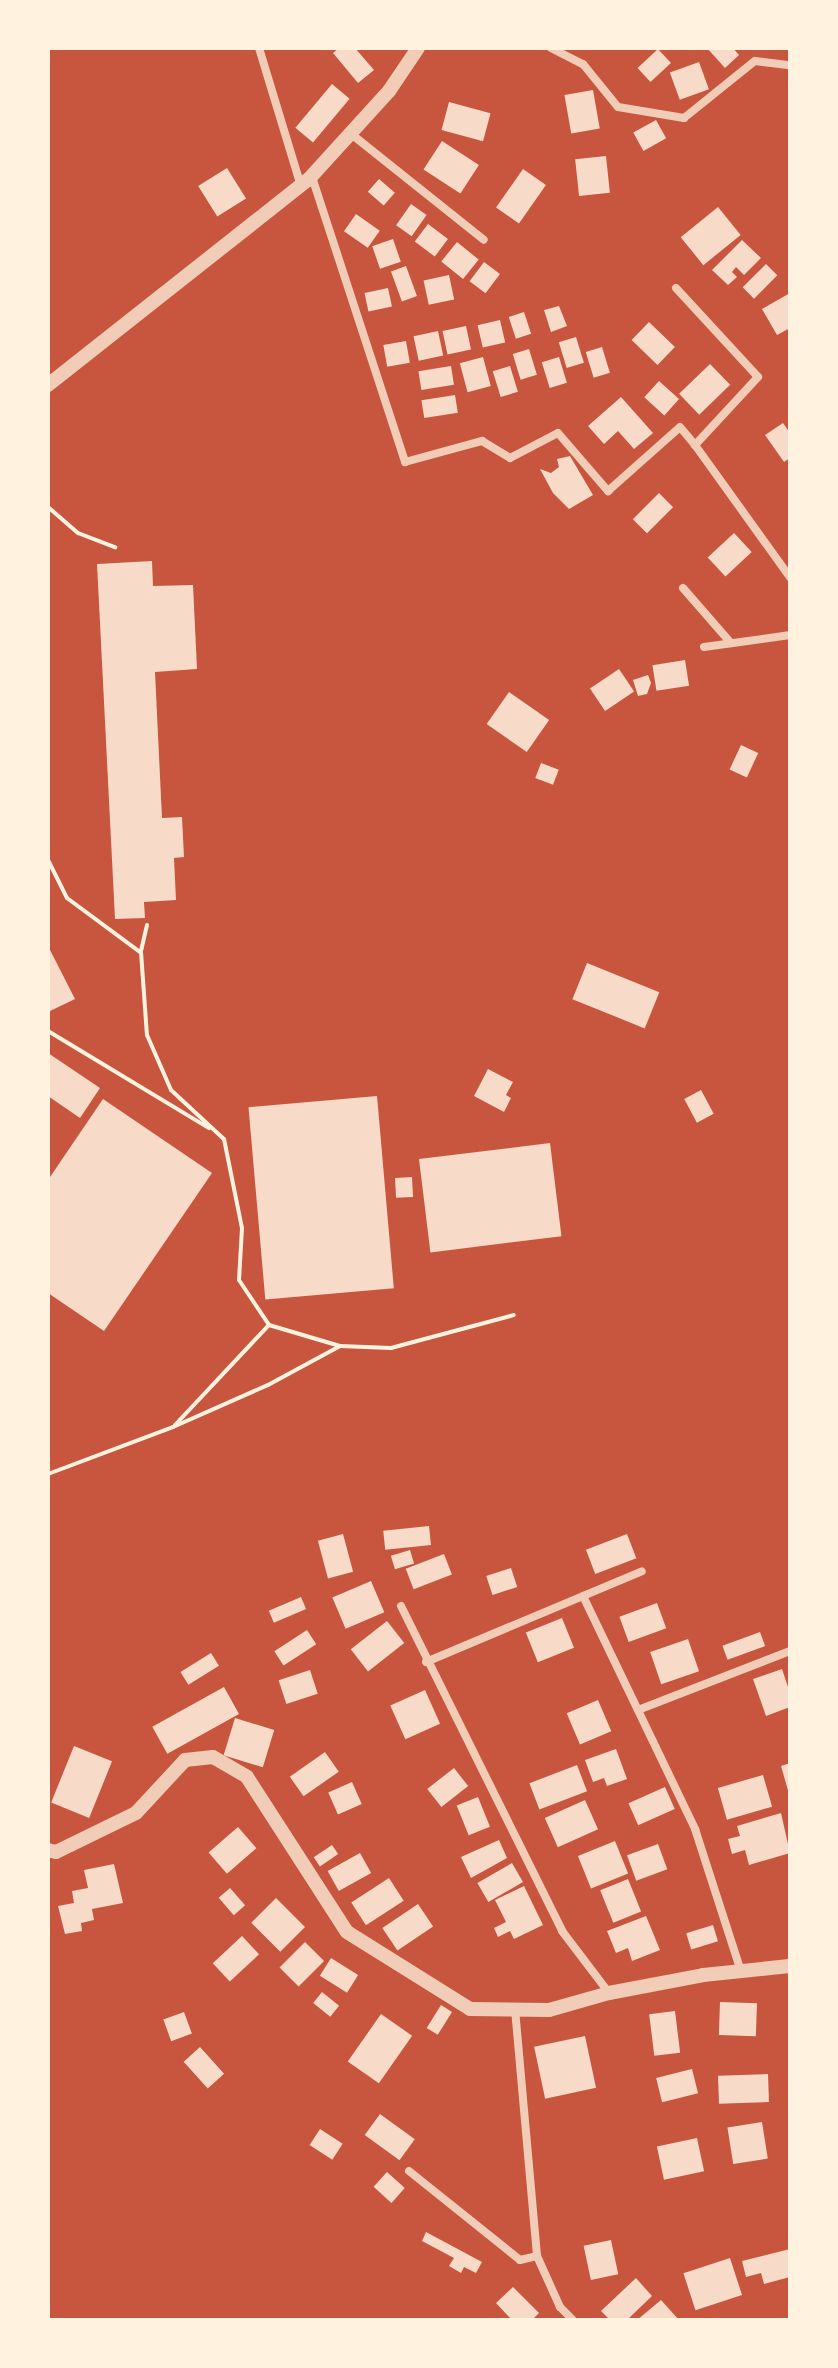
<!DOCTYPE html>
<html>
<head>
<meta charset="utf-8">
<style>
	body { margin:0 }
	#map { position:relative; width:838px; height:2368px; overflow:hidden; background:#c8553d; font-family:"Open Sans",sans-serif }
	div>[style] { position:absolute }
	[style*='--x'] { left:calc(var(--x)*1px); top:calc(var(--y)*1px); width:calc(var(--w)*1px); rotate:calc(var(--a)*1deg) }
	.building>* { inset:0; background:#f7dbc8; transform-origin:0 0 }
	.path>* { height:4px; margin:-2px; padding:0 2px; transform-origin:2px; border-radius:2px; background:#fff3e0 }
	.minor>* { height:8px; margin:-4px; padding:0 4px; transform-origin:4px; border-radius:4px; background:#f1ccb7 }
	.tertiary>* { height:14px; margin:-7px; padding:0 7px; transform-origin:7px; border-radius:7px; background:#f1ccb7 }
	span { translate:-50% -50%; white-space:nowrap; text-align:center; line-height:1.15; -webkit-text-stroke:6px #fff3e0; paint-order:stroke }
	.frame { position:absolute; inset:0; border:50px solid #fff3e0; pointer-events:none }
</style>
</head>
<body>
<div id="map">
	<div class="building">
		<div style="clip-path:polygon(339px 48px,355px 48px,374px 70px,358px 83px,333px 53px)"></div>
		<div style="clip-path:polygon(707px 48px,733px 48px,739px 55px,725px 68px)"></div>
		<div style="left:658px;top:49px;width:19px;height:28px;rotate:47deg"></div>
		<div style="left:699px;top:62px;width:29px;height:31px;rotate:70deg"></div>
		<div style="left:332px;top:84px;width:23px;height:57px;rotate:40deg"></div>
		<div style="left:593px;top:90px;width:39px;height:29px;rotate:80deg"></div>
		<div style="left:449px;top:102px;width:43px;height:29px;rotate:15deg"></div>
		<div style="left:656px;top:120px;width:21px;height:26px;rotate:61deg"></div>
		<div style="left:442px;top:141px;width:44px;height:34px;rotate:33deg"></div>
		<div style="left:606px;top:156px;width:37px;height:31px;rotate:84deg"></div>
		<div style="left:227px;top:168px;width:36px;height:34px;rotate:58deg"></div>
		<div style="left:523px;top:169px;width:28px;height:47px;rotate:35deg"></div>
		<div style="left:379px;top:179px;width:21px;height:17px;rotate:41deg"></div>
		<div style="left:411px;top:204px;width:19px;height:26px;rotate:35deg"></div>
		<div style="left:718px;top:207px;width:36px;height:48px;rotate:51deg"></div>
		<div style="left:356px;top:214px;width:29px;height:21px;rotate:35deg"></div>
		<div style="left:428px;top:224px;width:25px;height:22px;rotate:37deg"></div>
		<div style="left:393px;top:239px;width:24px;height:22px;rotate:71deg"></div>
		<div style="clip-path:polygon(742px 240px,761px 258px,744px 275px,736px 267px,732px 272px,737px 277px,728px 285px,712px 270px)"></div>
		<div style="left:457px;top:242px;width:28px;height:25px;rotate:39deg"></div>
		<div style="left:484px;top:262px;width:20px;height:24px;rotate:37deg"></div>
		<div style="left:766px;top:264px;width:16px;height:33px;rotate:45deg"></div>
		<div style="left:406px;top:266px;width:32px;height:16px;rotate:70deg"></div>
		<div style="left:449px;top:275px;width:25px;height:26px;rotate:78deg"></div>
		<div style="left:388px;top:288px;width:19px;height:24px;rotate:78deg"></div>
		<div style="clip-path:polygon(790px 293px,790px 328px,777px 335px,762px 309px)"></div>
		<div style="clip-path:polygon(559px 306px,567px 326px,551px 332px,544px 310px)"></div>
		<div style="left:524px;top:312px;width:23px;height:16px;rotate:72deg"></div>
		<div style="left:500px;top:320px;width:23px;height:23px;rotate:77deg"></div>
		<div style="left:649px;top:322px;width:36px;height:25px;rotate:44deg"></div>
		<div style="left:466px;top:326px;width:24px;height:24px;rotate:78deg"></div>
		<div style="left:438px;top:331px;width:25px;height:25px;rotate:78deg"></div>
		<div style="left:576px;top:337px;width:27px;height:18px;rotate:73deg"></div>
		<div style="left:406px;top:341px;width:22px;height:23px;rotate:80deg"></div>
		<div style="left:602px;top:347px;width:27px;height:17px;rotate:73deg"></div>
		<div style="left:529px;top:349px;width:27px;height:17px;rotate:73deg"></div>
		<div style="left:483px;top:357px;width:30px;height:24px;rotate:75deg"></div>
		<div style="left:559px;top:357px;width:27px;height:18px;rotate:73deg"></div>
		<div style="left:710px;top:364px;width:29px;height:43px;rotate:46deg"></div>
		<div style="left:451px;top:366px;width:19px;height:33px;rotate:81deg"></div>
		<div style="left:510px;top:366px;width:27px;height:18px;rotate:73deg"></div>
		<div style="left:659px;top:381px;width:27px;height:22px;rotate:42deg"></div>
		<div style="left:455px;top:395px;width:18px;height:34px;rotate:81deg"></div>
		<div style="clip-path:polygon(621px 397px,653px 433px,634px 449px,618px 431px,604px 444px,588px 426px)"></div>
		<div style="clip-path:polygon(783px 423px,790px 433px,790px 458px,784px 462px,765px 435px)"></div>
		<div style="clip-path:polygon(570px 456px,593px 495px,569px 509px,553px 493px,540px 469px,551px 473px,559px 467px,557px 459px)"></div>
		<div style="left:659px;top:493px;width:20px;height:37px;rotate:45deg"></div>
		<div style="left:734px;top:533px;width:26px;height:36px;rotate:47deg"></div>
		<div style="clip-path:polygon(152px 561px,153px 586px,193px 585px,197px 669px,155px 672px,162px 818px,182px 817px,184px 857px,174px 858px,176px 900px,144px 902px,145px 918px,115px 919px,97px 564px)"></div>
		<div style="left:685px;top:660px;width:26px;height:33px;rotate:81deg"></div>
		<div style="left:619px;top:669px;width:27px;height:35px;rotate:56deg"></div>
		<div style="clip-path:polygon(648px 675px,651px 683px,647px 694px,638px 696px,633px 680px)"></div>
		<div style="left:509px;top:692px;width:49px;height:39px;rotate:35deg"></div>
		<div style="left:741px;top:745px;width:19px;height:27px;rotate:25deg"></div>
		<div style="left:541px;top:763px;width:19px;height:16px;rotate:21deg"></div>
		<div style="clip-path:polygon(48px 946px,75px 999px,48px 1012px)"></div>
		<div style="left:587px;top:963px;width:78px;height:39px;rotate:22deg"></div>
		<div style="clip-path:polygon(48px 1053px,100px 1088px,80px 1118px,48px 1096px)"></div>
		<div style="clip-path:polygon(488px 1069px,513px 1082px,506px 1095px,511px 1098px,504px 1112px,474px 1096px)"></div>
		<div style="left:701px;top:1090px;width:27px;height:19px;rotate:62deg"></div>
		<div style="left:377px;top:1096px;width:193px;height:129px;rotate:85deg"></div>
		<div style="clip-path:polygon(103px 1099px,212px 1173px,104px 1331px,48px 1293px,48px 1180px)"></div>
		<div style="left:550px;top:1143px;width:94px;height:132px;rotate:83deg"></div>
		<div style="left:412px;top:1177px;width:20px;height:17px;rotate:87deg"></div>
		<div style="left:429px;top:1526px;width:19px;height:46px;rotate:84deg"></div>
		<div style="left:343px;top:1534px;width:39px;height:26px;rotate:75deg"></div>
		<div style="left:627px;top:1534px;width:26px;height:44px;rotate:69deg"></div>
		<div style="left:410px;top:1550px;width:14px;height:20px;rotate:73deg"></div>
		<div style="left:444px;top:1554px;width:22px;height:41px;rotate:69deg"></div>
		<div style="left:511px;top:1568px;width:20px;height:26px;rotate:72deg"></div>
		<div style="left:371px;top:1581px;width:34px;height:42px;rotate:67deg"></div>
		<div style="left:301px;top:1597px;width:13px;height:35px;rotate:67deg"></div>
		<div style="left:657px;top:1603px;width:27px;height:40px;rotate:70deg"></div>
		<div style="left:562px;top:1618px;width:32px;height:39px;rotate:68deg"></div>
		<div style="left:387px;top:1621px;width:28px;height:46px;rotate:52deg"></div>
		<div style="left:307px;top:1630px;width:17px;height:39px;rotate:57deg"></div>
		<div style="left:760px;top:1632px;width:15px;height:40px;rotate:70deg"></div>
		<div style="left:688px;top:1639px;width:34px;height:40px;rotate:71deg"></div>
		<div style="left:211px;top:1653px;width:15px;height:36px;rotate:58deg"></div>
		<div style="clip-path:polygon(782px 1669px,790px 1693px,790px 1707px,766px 1716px,753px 1679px)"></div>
		<div style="left:310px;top:1670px;width:25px;height:33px;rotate:72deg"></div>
		<div style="left:224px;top:1687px;width:31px;height:82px;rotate:61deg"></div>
		<div style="left:425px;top:1690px;width:37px;height:38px;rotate:66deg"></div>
		<div style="left:598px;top:1700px;width:34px;height:34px;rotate:67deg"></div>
		<div style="left:235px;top:1718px;width:41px;height:39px;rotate:17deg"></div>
		<div style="left:74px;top:1746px;width:41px;height:61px;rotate:22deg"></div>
		<div style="clip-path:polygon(616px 1749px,627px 1779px,607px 1786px,604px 1778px,593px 1782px,585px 1760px)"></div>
		<div style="left:325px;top:1752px;width:24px;height:43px;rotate:55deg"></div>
		<div style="clip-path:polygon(790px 1763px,790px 1794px,789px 1794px,781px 1766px)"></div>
		<div style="left:577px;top:1765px;width:28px;height:51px;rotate:69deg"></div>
		<div style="left:454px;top:1768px;width:23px;height:34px;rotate:52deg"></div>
		<div style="left:763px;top:1775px;width:33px;height:47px;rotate:74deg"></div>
		<div style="left:352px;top:1782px;width:24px;height:26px;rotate:66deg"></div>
		<div style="left:665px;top:1787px;width:24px;height:40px;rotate:66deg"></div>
		<div style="left:478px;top:1797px;width:32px;height:23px;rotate:68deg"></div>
		<div style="left:585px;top:1800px;width:32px;height:44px;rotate:66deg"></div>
		<div style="clip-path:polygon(781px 1813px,790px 1853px,749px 1865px,745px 1850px,732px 1854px,728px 1839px,740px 1836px,737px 1826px)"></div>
		<div style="left:238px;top:1827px;width:28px;height:39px;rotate:49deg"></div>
		<div style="clip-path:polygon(499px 1840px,507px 1858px,471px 1878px,461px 1857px)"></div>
		<div style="left:615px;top:1841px;width:35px;height:40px;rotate:68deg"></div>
		<div style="left:658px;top:1844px;width:27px;height:33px;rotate:70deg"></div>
		<div style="left:332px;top:1845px;width:11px;height:22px;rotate:56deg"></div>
		<div style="left:360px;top:1853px;width:23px;height:37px;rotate:61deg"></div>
		<div style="left:512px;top:1863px;width:22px;height:40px;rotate:60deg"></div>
		<div style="clip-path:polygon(114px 1864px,123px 1903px,92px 1909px,94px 1920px,81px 1923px,82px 1931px,65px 1934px,58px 1906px,74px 1903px,72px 1891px,88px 1888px,84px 1870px)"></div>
		<div style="left:389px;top:1878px;width:27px;height:45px;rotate:57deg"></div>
		<div style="left:628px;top:1879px;width:35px;height:30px;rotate:68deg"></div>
		<div style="clip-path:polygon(524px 1886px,543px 1925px,514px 1939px,510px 1931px,498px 1937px,494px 1928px,506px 1922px,495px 1900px)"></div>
		<div style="left:230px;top:1888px;width:23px;height:15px;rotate:49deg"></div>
		<div style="left:276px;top:1898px;width:41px;height:35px;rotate:45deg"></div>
		<div style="left:418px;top:1904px;width:27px;height:43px;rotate:56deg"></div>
		<div style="clip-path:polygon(646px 1916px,660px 1950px,632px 1961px,628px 1948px,616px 1953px,607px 1931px)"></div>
		<div style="left:713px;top:1925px;width:17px;height:28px;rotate:73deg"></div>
		<div style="left:242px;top:1936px;width:25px;height:40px;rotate:47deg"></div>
		<div style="left:305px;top:1942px;width:27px;height:36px;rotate:45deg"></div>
		<div style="left:331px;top:1958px;width:32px;height:21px;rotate:32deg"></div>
		<div style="left:322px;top:1992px;width:22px;height:14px;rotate:39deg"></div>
		<div style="left:720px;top:2002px;width:37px;height:33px;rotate:2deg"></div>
		<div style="left:441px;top:2005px;width:13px;height:27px;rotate:32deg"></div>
		<div style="left:675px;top:2011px;width:42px;height:26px;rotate:83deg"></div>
		<div style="left:184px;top:2012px;width:23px;height:22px;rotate:70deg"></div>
		<div style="left:381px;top:2014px;width:38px;height:58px;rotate:35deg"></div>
		<div style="left:585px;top:2036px;width:53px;height:52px;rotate:78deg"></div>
		<div style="left:200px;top:2047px;width:36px;height:22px;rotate:48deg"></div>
		<div style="left:692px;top:2069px;width:25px;height:37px;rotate:76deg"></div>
		<div style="left:768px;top:2074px;width:28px;height:50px;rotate:88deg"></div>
		<div style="left:380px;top:2114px;width:43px;height:26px;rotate:36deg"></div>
		<div style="left:762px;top:2122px;width:37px;height:35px;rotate:81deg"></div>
		<div style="left:320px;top:2129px;width:27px;height:19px;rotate:33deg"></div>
		<div style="left:697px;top:2138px;width:34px;height:41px;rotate:78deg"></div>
		<div style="left:387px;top:2172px;width:24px;height:20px;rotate:42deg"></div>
		<div style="clip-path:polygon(426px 2232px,482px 2262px,476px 2273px,464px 2267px,461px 2273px,449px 2266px,454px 2258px,422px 2241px)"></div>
		<div style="left:611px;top:2240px;width:35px;height:28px;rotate:78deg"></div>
		<div style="clip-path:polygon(790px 2249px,790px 2277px,764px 2284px,761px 2273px,746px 2277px,742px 2261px)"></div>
		<div style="left:730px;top:2258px;width:39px;height:49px;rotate:72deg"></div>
		<div style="clip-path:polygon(636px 2278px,652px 2296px,627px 2320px,610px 2320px,601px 2311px)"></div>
		<div style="clip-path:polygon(513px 2287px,539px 2313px,532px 2320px,512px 2320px,496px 2303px)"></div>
		<div style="clip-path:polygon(661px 2300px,679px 2320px,637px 2320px)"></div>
	</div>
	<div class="path">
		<div style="--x:48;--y:507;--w:40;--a:41"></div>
		<div style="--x:78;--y:533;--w:40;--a:21"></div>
		<div style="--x:48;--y:860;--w:42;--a:63.4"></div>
		<div style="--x:67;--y:898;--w:91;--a:36.5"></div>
		<div style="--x:147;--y:925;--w:28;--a:103"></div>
		<div style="--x:141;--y:952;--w:83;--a:85.9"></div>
		<div style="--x:147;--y:1035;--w:60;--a:66.4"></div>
		<div style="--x:171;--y:1090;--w:72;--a:42.8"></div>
		<div style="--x:224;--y:1139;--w:91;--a:78.6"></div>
		<div style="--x:242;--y:1228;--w:52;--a:93.3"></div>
		<div style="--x:239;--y:1280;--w:54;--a:56.3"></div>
		<div style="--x:269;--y:1325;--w:74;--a:16.5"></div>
		<div style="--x:340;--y:1346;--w:51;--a:2.2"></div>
		<div style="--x:391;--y:1348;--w:127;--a:-15"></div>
		<div style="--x:48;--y:1031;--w:188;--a:31.1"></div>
		<div style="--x:175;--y:1425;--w:137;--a:-46.8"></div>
		<div style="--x:48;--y:1474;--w:134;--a:-20.6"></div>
		<div style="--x:173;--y:1427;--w:104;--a:-23.9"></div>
		<div style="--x:268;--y:1385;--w:82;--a:-28.4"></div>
	</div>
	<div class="minor">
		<div style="--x:259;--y:48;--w:144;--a:73.1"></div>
		<div style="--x:551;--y:48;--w:36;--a:27"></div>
		<div style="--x:583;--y:64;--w:55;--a:50.9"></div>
		<div style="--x:618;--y:107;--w:67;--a:9.5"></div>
		<div style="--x:684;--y:118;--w:91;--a:-38.8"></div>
		<div style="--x:755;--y:61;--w:35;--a:7"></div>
		<div style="--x:350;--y:133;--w:171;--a:38.6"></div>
		<div style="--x:312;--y:177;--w:300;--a:71.9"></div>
		<div style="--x:405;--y:462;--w:80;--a:-15.3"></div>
		<div style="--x:482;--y:441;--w:33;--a:31"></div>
		<div style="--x:510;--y:458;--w:54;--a:-27.5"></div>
		<div style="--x:558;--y:433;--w:77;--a:49.2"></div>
		<div style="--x:608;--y:491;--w:96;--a:-41.6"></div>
		<div style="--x:680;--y:427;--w:23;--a:50"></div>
		<div style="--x:676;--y:288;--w:121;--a:47.3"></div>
		<div style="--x:758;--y:377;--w:93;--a:132.8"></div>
		<div style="--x:695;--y:445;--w:163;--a:54.3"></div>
		<div style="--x:683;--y:588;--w:73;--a:48.9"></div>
		<div style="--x:704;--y:647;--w:87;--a:-7.9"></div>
		<div style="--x:583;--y:1596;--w:259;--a:64.3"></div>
		<div style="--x:695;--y:1829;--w:149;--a:72.1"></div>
		<div style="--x:401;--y:1606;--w:363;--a:63.6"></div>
		<div style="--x:562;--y:1931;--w:78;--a:52.8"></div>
		<div style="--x:426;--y:1662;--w:234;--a:-22.8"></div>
		<div style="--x:638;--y:1710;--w:163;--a:-21.2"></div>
		<div style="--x:515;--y:2009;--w:248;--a:84.9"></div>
		<div style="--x:409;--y:2171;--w:142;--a:38.7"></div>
		<div style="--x:520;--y:2260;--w:17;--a:-13"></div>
		<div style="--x:537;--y:2256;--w:56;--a:65.7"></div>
		<div style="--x:560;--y:2307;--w:18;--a:45"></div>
	</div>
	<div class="tertiary">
		<div style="--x:48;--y:385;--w:331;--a:-38.3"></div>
		<div style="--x:308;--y:180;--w:120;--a:-47.7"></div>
		<div style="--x:389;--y:91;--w:52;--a:-56"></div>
		<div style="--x:48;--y:1850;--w:8;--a:14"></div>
		<div style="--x:56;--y:1852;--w:89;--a:-26"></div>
		<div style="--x:136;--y:1813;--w:72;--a:-47.2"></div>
		<div style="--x:185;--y:1760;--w:28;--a:-6"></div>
		<div style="--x:213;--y:1757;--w:39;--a:30"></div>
		<div style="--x:247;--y:1777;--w:184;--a:57.2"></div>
		<div style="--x:347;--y:1932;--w:145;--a:32"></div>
		<div style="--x:470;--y:2009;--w:79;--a:0.7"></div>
		<div style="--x:549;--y:2010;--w:62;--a:-15.8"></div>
		<div style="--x:609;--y:1993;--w:96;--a:-10.8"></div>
		<div style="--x:703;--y:1975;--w:87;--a:-5.9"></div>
	</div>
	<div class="frame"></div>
</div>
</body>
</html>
